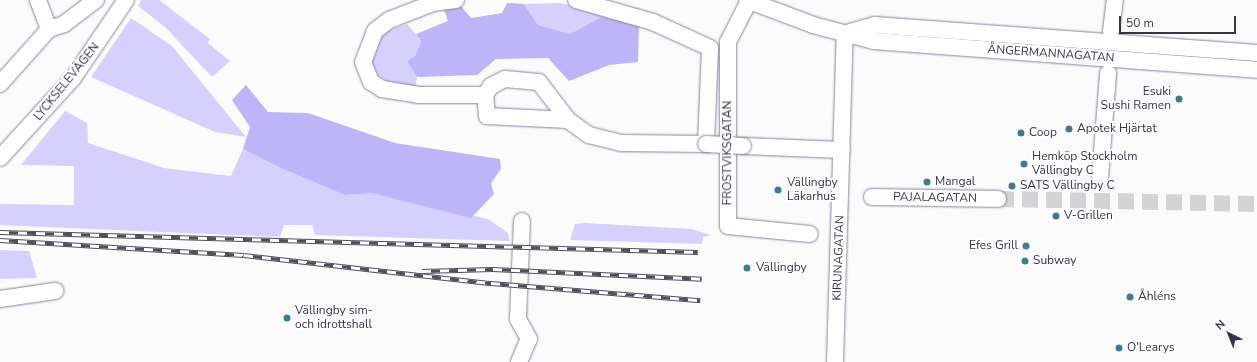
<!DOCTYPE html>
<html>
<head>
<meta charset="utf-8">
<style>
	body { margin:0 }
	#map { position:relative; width:1257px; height:362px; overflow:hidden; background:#fbfbfb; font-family:"Nunito Sans",sans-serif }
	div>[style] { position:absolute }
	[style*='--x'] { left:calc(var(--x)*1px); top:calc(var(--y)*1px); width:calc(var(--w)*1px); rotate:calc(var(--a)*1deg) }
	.green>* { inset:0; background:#d5d0fd }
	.forest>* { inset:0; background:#beb4f8 }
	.minor-tunnel>* { height:16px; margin-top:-8px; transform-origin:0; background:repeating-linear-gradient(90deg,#d4d3d6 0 16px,transparent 0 24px) }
	.roads { filter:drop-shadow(0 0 1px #8783a3) drop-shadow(0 0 1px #8783a3) }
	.minor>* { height:16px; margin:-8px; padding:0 8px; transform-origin:8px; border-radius:8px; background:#fff }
	.rail>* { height:4.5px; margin-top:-2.25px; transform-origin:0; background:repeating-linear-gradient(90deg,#fff 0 9px,#504e5b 0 18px); box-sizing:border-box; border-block:1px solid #504e5b }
	.bridges { filter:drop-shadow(0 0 1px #8783a3) drop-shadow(0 0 1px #8783a3) }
	.minor-bridge>* { height:16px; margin:-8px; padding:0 8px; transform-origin:8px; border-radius:8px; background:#fff }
	.dots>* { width:11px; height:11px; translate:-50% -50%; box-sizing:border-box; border:2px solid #fff; border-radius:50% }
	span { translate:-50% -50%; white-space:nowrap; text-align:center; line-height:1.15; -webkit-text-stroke:4px #fff; paint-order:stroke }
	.street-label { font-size:12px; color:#373543 }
	.poi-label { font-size:12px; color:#373543 }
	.right { translate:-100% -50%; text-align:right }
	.left { translate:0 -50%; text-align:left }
	.north { position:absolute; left:1209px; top:314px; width:40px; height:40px; -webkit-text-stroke:3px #fff; paint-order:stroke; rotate:317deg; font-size:11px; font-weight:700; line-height:16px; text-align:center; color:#373543 }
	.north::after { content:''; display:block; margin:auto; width:14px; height:18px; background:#373543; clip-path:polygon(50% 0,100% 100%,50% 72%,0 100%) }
	.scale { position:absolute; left:1119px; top:16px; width:117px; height:18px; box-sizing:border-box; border:2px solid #373543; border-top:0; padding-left:5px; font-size:12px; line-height:14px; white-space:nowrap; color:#373543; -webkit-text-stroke:3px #fff; paint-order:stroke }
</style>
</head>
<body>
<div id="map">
	<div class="green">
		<div style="clip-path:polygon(141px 0,159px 0,210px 39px,208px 43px,230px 61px,212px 77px,165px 27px,138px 6px)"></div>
		<div style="clip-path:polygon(560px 3px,607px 13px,639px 25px,601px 17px,570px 34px,538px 25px,524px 4px)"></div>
		<div style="clip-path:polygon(131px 18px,172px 46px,246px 137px,215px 132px,91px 77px)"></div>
		<div style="clip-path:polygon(407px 24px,421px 40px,415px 56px,407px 61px,417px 77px,415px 89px,397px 87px,378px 75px,372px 63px,374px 45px,382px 32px)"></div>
		<div style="clip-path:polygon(65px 111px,87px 123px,88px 143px,164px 168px,231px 176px,243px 149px,345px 195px,372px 193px,488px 219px,508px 233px,510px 241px,315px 235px,312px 225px,284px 225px,280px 237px,0 225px,0 204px,74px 205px,74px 166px,21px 165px)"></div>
		<div style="clip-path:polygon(585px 223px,692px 229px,711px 235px,703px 237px,702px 244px,570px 240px,575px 224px)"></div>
		<div style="clip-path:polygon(0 250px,29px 251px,37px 278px,0 279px)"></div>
	</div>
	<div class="forest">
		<div style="clip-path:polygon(507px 3px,524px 4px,538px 25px,570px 34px,601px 17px,639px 25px,638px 62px,609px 65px,569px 81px,548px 58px,496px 59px,477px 75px,417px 77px,407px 61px,415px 56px,421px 41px,416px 34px,448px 21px,444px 10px,461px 6px,471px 18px,502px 13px)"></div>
		<div style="clip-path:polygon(246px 85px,268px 112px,308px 113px,395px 143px,500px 159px,501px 169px,491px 183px,494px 194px,471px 218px,372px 193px,345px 195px,279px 167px,243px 149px,250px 127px,232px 100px)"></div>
	</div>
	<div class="minor-tunnel">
		<div style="--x:998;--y:199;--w:259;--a:1.1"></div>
	</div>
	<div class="roads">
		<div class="minor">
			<div style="--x:456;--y:0;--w:23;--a:173"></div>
			<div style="--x:433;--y:3;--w:47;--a:158.9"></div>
			<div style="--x:389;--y:20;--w:18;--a:142"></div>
			<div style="--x:375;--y:31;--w:33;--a:111"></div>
			<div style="--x:363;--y:62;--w:22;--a:68"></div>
			<div style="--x:371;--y:82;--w:13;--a:32"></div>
			<div style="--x:382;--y:89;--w:36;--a:9"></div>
			<div style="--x:418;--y:95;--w:67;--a:0"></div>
			<div style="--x:747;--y:0;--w:71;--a:20.7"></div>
			<div style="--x:813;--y:25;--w:63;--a:14.7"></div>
			<div style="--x:874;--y:41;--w:384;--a:4.3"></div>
			<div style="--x:749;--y:1;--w:46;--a:117.1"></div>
			<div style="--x:728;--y:42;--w:184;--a:90"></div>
			<div style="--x:728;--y:226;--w:82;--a:5.6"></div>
			<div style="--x:49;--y:29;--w:16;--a:-18"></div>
			<div style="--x:64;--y:24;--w:40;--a:-37"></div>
			<div style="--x:1111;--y:31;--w:31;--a:-83"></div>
			<div style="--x:847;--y:33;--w:29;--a:-16"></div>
			<div style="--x:875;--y:25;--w:383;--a:4.2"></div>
			<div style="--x:0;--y:84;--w:74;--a:-48.3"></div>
			<div style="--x:49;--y:29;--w:31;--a:-111"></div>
			<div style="--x:568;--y:120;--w:81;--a:-177.2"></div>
			<div style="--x:487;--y:116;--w:21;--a:-95"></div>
			<div style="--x:485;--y:95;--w:11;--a:-56"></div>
			<div style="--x:491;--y:86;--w:16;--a:-27"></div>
			<div style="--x:505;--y:79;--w:34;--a:5"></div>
			<div style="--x:539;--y:82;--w:48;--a:52.7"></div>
			<div style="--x:568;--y:120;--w:26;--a:36"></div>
			<div style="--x:589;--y:135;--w:34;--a:14"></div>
			<div style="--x:622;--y:143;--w:84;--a:0.7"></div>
			<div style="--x:706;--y:144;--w:96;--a:-87.6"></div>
			<div style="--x:710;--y:48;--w:63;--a:-155.5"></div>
			<div style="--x:653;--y:22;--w:80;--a:-164.1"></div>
			<div style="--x:743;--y:146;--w:99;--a:2.3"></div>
			<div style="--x:0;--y:158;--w:108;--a:-47.6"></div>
			<div style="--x:73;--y:78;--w:94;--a:-55.8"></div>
			<div style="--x:1100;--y:178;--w:105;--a:-85.6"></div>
			<div style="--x:872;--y:197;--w:126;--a:0.9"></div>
			<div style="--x:0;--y:299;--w:56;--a:-8.3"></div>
			<div style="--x:519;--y:362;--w:25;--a:-67"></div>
			<div style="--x:529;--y:339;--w:23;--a:-119"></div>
			<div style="--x:518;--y:319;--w:98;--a:-87.7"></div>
			<div style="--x:835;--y:362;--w:329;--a:-88.3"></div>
		</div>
	</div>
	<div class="rail">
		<div style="--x:0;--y:232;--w:698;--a:1.64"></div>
		<div style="--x:0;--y:240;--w:244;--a:3.5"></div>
		<div style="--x:244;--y:255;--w:249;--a:6.5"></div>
		<div style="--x:491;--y:283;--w:210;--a:4.7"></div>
		<div style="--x:422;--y:271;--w:71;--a:-1.6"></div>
		<div style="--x:493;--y:269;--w:209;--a:2.7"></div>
	</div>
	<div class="bridges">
		<div class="minor-bridge">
			<div style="--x:706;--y:144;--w:37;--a:3"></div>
		</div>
	</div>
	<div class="dots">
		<div style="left:1179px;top:99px;background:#3b7d8f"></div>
		<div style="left:1069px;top:129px;background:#3b7d8f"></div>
		<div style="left:1021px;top:133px;background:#3b7d8f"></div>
		<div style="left:1024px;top:164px;background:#3b7d8f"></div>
		<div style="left:927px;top:182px;background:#3b7d8f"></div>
		<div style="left:1012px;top:186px;background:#3b7d8f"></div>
		<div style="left:778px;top:190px;background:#3b7d8f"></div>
		<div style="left:1056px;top:216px;background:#3b7d8f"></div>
		<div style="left:1026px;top:246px;background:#3b7d8f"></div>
		<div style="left:1025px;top:261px;background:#3b7d8f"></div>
		<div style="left:747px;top:268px;background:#3b7d8f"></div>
		<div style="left:1130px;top:297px;background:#3b7d8f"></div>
		<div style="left:287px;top:318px;background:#3b7d8f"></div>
		<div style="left:1119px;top:348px;background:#3b7d8f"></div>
	</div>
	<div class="street-label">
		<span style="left:1051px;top:54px;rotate:4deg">ÅNGERMANNAGATAN</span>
		<span style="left:67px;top:82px;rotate:-51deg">LYCKSELEVÄGEN</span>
		<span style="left:728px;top:153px;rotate:-90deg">FROSTVIKSGATAN</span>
		<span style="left:935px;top:198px;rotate:1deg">PAJALAGATAN</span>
		<span style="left:839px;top:258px;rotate:-88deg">KIRUNAGATAN</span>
	</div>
	<div class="poi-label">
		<span class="right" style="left:1171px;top:99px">Esuki<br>Sushi Ramen</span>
		<span class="left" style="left:1077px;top:129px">Apotek Hjärtat</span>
		<span class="left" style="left:1029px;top:133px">Coop</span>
		<span class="left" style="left:1032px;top:164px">Hemköp Stockholm<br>Vällingby C</span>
		<span class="left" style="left:935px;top:182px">Mangal</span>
		<span class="left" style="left:787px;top:190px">Vällingby<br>Läkarhus</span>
		<span class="left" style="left:1020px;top:186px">SATS Vällingby C</span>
		<span class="left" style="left:1064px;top:216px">V-Grillen</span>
		<span class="right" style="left:1018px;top:246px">Efes Grill</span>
		<span class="left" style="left:1033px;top:261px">Subway</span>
		<span class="left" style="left:756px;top:268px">Vällingby</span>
		<span class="left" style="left:1138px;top:297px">Åhléns</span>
		<span class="left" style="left:295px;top:318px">Vällingby sim-<br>och idrottshall</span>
		<span class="left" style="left:1127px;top:348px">O'Learys</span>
	</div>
	<div class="north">N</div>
	<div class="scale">50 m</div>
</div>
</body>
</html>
